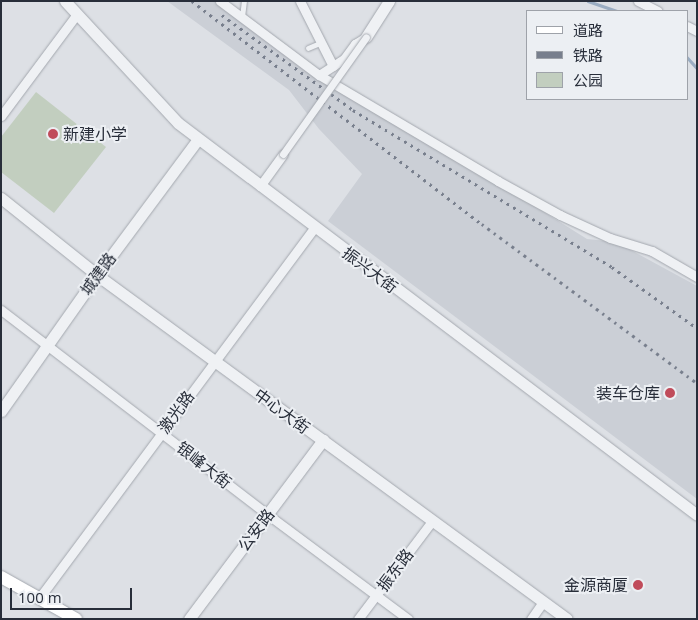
<!DOCTYPE html>
<html>
<head>
<meta charset="utf-8">
<style>
	body { margin:0 }
	#map { position:relative; width:698px; height:620px; overflow:hidden; background:#dde0e5; font-family:"Open Sans","Noto Sans SC",sans-serif }
	div>[style] { position:absolute }
	[style*='--x'] { left:calc(var(--x)*1px); top:calc(var(--y)*1px); width:calc(var(--w)*1px); rotate:calc(var(--a)*1deg) }
	.built>* { inset:0; background:#cbcfd6 }
	.green>* { inset:0; background:#c2cebf }
	.stream>* { height:2.5px; margin:-1.25px; padding:0 1.25px; transform-origin:1.25px; border-radius:1.25px; background:#9badc2 }
	.roads { filter:drop-shadow(0 0 1px #a3a7ae) drop-shadow(0 0 1px #a3a7ae) }
	.service>* { height:4.5px; margin:-2.25px; padding:0 2.25px; transform-origin:2.25px; border-radius:2.25px; background:#eff1f4 }
	.minor>* { height:9px; margin:-4.5px; padding:0 4.5px; transform-origin:4.5px; border-radius:4.5px; background:#eff1f4 }
	.tertiary>* { height:11px; margin:-5.5px; padding:0 5.5px; transform-origin:5.5px; border-radius:5.5px; background:#eff1f4 }
	.secondary>* { height:12px; margin:-6px; padding:0 6px; transform-origin:6px; border-radius:6px; background:#fff }
	.rail>* { height:2.5px; margin-top:-1.25px; transform-origin:0; background:repeating-linear-gradient(90deg,#787f8d 0 2.5px,transparent 0 7.5px) }
	.bridges { filter:drop-shadow(0 0 1px #a3a7ae) drop-shadow(0 0 1px #a3a7ae) }
	.pedestrian-bridge>* { height:7px; margin:-3.5px; padding:0 3.5px; transform-origin:3.5px; border-radius:3.5px; background:#eff1f4 }
	.dots>* { width:14px; height:14px; translate:-50% -50%; box-sizing:border-box; border:2px solid #eceff3; border-radius:50% }
	span { translate:-50% -50%; white-space:nowrap; text-align:center; line-height:1.15; -webkit-text-stroke:4px #eceff3; paint-order:stroke }
	.poi-label { font-size:16px; color:#282e3a }
	.left { translate:0 -50%; text-align:left }
	.right { translate:-100% -50%; text-align:right }
	.street-label { font-size:16px; color:#282e3a }
	.frame { position:absolute; inset:0; border:2px solid #282e3a; pointer-events:none }
	.legend { position:absolute; left:526px; top:10px; width:162px; height:90px; box-sizing:border-box; background:#eceff3; border:1px solid #9ea2a9; margin:0; padding:6px 9px; list-style:none; font-size:15px; color:#282e3a }
	.legend li { display:flex; align-items:center; gap:10px; height:25px }
	.legend b { width:25px; border:1px solid #9ea2a9 }
	.scale { position:absolute; left:10px; top:588px; width:122px; height:22px; box-sizing:border-box; border:2px solid #282e3a; border-top:0; padding-left:6px; font-size:15px; line-height:18px; white-space:nowrap; color:#282e3a; -webkit-text-stroke:4px #eceff3; paint-order:stroke }
</style>
</head>
<body>
<div id="map">
	<div class="built">
		<div style="clip-path:polygon(167px 1px,214px 1px,341px 92px,344px 87px,587px 239px,616px 242px,697px 286px,697px 499px,328px 221px,362px 174px,319px 129px,289px 90px)"></div>
	</div>
	<div class="green">
		<div style="clip-path:polygon(36px 92px,106px 147px,54px 213px,1px 172px,1px 137px)"></div>
	</div>
	<div class="stream">
		<div style="--x:588;--y:1;--w:31;--a:19"></div>
		<div style="--x:687;--y:57;--w:15;--a:48"></div>
	</div>
	<div class="roads">
		<div class="service">
			<div style="--x:242;--y:17;--w:16;--a:-83"></div>
			<div style="--x:308;--y:48;--w:13;--a:-23"></div>
		</div>
		<div class="minor">
			<div style="--x:220;--y:1;--w:124;--a:36.8"></div>
			<div style="--x:319;--y:75;--w:30;--a:-33"></div>
			<div style="--x:344;--y:59;--w:19;--a:-54"></div>
			<div style="--x:355;--y:44;--w:13;--a:-32"></div>
			<div style="--x:300;--y:1;--w:73;--a:63.1"></div>
			<div style="--x:638;--y:1;--w:22;--a:27"></div>
			<div style="--x:687;--y:26;--w:11;--a:27"></div>
			<div style="--x:319;--y:75;--w:208;--a:30.6"></div>
			<div style="--x:498;--y:181;--w:71;--a:28.7"></div>
			<div style="--x:560;--y:215;--w:55;--a:24.7"></div>
			<div style="--x:610;--y:238;--w:44;--a:17.2"></div>
			<div style="--x:652;--y:251;--w:52;--a:30"></div>
			<div style="--x:1;--y:116;--w:127;--a:-53.3"></div>
			<div style="--x:260;--y:186;--w:39;--a:-54"></div>
			<div style="--x:1;--y:310;--w:335;--a:37.5"></div>
			<div style="--x:267;--y:514;--w:176;--a:36.7"></div>
			<div style="--x:40;--y:597;--w:460;--a:-53.4"></div>
			<div style="--x:358;--y:619;--w:123;--a:-52.9"></div>
			<div style="--x:531;--y:619;--w:21;--a:-55"></div>
		</div>
		<div class="tertiary">
			<div style="--x:65;--y:1;--w:166;--a:47.2"></div>
			<div style="--x:178;--y:123;--w:650;--a:37.06"></div>
			<div style="--x:366;--y:37;--w:43;--a:-57.4"></div>
			<div style="--x:1;--y:198;--w:123;--a:38.7"></div>
			<div style="--x:97;--y:275;--w:582;--a:36.2"></div>
			<div style="--x:1;--y:411;--w:166;--a:-54.8"></div>
			<div style="--x:97;--y:275;--w:169;--a:-53.4"></div>
			<div style="--x:189;--y:619;--w:224;--a:-53.2"></div>
		</div>
		<div class="secondary">
			<div style="--x:1;--y:577;--w:86;--a:29.2"></div>
		</div>
	</div>
	<div class="rail">
		<div style="--x:192;--y:1;--w:366;--a:37.6"></div>
		<div style="--x:482;--y:224;--w:267;--a:36.5"></div>
		<div style="--x:222;--y:15;--w:162;--a:35.9"></div>
		<div style="--x:353;--y:110;--w:303;--a:31.2"></div>
		<div style="--x:612;--y:267;--w:105;--a:35.7"></div>
	</div>
	<div class="bridges">
		<div class="pedestrian-bridge">
			<div style="--x:283;--y:154;--w:143;--a:-54.6"></div>
		</div>
	</div>
	<div class="dots">
		<div style="left:53px;top:134px;background:#c04c5b"></div>
		<div style="left:670px;top:393px;background:#c04c5b"></div>
		<div style="left:638px;top:585px;background:#c04c5b"></div>
	</div>
	<div class="poi-label">
		<span class="left" style="left:63px;top:134px">新建小学</span>
		<span class="right" style="left:660px;top:393px">装车仓库</span>
		<span class="right" style="left:628px;top:585px">金源商厦</span>
	</div>
	<div class="street-label">
		<span style="left:370px;top:270px;rotate:37deg">振兴大街</span>
		<span style="left:98px;top:274px;rotate:-54deg">城建路</span>
		<span style="left:282px;top:411px;rotate:36deg">中心大街</span>
		<span style="left:176px;top:412px;rotate:-54deg">激光路</span>
		<span style="left:204px;top:465px;rotate:38deg">银峰大街</span>
		<span style="left:256px;top:530px;rotate:-53deg">公安路</span>
		<span style="left:395px;top:570px;rotate:-53deg">振东路</span>
	</div>
	<div class="frame"></div>
	<ul class="legend">
	<li><b style="height:6px;background:#fff"></b>道路</li>
	<li><b style="height:6px;background:#787f8d"></b>铁路</li>
	<li><b style="height:14px;background:#c2cebf"></b>公园</li>
	</ul>
	<div class="scale">100 m</div>
</div>
</body>
</html>
